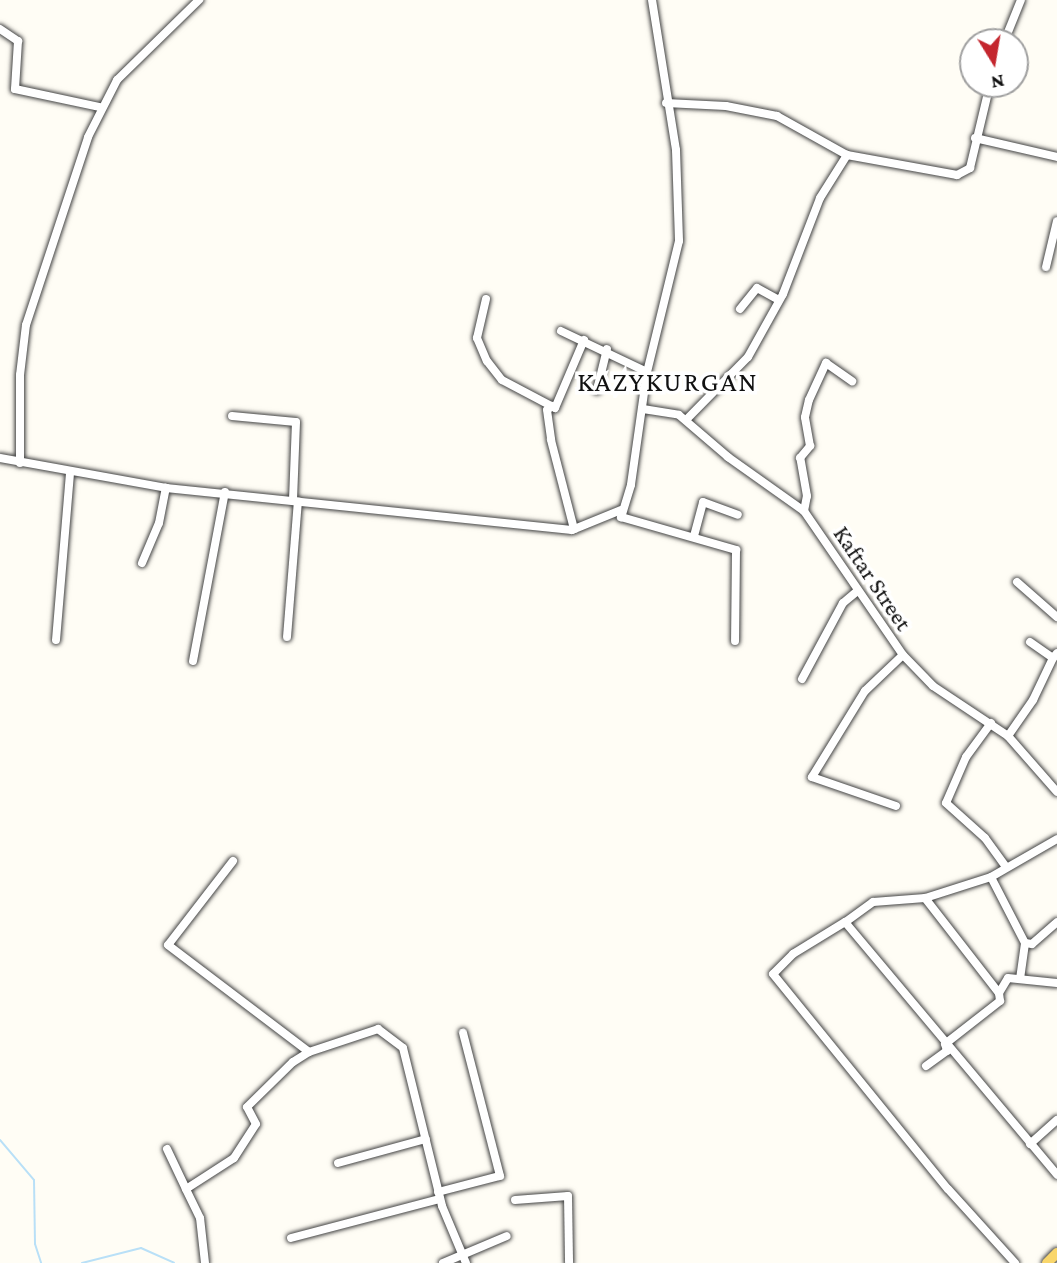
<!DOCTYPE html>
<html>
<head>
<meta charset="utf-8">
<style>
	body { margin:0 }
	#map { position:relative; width:1057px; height:1263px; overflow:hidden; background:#fffdf5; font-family:"Crimson Pro",serif }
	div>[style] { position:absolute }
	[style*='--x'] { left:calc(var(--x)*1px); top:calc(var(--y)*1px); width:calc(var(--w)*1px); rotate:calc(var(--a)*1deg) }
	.stream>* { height:2px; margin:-1px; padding:0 1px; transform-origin:1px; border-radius:1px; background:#b9e0f7 }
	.roads { filter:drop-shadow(0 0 2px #444) drop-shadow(0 0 2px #444) }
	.minor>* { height:8px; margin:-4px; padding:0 4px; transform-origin:4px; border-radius:4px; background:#fff }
	.major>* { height:10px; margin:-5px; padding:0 5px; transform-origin:5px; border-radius:5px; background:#f9d66b }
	span { translate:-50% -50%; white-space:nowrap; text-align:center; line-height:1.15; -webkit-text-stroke:7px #fff; paint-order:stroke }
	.street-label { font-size:24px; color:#111 }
	.quarter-label { font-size:28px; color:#111; letter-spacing:2px }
	.north { position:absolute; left:959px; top:28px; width:70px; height:70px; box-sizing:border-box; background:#fff; border:2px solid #a0a0a0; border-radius:50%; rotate:169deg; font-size:19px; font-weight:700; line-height:28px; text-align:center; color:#111 }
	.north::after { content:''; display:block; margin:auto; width:24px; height:32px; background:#c4262e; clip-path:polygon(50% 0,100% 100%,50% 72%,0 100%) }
</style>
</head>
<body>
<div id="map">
	<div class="stream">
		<div style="--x:0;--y:1140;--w:52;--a:49.6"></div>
		<div style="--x:34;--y:1180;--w:64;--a:89.1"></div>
		<div style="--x:35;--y:1244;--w:20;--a:72"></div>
		<div style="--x:82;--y:1263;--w:61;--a:-14.3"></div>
		<div style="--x:141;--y:1248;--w:36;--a:24"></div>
	</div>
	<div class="roads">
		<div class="minor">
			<div style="--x:652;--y:0;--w:152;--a:80.9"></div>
			<div style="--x:676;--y:150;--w:91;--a:88.1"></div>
			<div style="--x:679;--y:241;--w:135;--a:103.7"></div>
			<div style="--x:647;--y:372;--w:114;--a:98.1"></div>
			<div style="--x:631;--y:485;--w:34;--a:107"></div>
			<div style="--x:621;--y:517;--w:120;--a:16"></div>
			<div style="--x:736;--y:550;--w:91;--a:90.6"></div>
			<div style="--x:0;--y:29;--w:22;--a:34"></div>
			<div style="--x:18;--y:41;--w:48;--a:93.6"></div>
			<div style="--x:15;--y:89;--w:87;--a:12"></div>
			<div style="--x:1004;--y:42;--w:45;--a:-68"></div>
			<div style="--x:666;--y:103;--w:60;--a:2.9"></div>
			<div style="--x:726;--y:106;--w:52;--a:11.1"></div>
			<div style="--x:777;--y:116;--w:80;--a:29.1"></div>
			<div style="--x:847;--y:155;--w:112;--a:10.3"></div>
			<div style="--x:957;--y:175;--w:15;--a:-28"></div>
			<div style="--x:970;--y:168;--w:86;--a:-76.6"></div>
			<div style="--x:975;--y:138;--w:84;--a:13"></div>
			<div style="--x:1046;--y:267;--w:47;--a:-76.6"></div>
			<div style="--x:486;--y:299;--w:40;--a:103"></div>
			<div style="--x:477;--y:338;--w:25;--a:67"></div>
			<div style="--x:487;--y:361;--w:24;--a:52"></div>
			<div style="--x:502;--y:380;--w:60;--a:27.8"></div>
			<div style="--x:555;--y:408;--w:74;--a:-66.9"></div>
			<div style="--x:740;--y:309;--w:27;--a:-51"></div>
			<div style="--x:757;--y:288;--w:25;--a:29"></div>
			<div style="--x:561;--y:331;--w:95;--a:25.5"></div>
			<div style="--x:597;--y:390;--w:42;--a:-76.3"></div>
			<div style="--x:552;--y:406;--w:6;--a:141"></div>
			<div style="--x:547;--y:410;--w:30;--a:82"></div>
			<div style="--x:551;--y:440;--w:92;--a:75.5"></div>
			<div style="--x:643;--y:409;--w:36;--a:9"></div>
			<div style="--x:679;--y:415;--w:65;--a:40.6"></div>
			<div style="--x:728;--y:457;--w:93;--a:35.4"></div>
			<div style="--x:804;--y:511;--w:175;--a:55.5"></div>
			<div style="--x:903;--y:655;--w:43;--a:45.9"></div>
			<div style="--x:933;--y:686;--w:90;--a:33.7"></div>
			<div style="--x:1008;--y:736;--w:74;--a:48.8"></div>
			<div style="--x:232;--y:416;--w:64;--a:5.4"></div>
			<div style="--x:296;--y:422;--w:79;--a:92.2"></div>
			<div style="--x:686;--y:420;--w:88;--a:-45.5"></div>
			<div style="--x:748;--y:357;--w:72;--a:-60.9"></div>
			<div style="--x:783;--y:294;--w:103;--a:-68.9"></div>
			<div style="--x:820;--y:198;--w:51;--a:-57.9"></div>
			<div style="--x:0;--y:458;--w:169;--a:10.2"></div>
			<div style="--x:166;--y:488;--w:408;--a:5.9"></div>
			<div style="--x:572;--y:530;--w:53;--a:-22.2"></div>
			<div style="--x:20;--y:463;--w:88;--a:-90"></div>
			<div style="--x:20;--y:375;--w:50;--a:-83.2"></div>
			<div style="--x:26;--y:325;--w:198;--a:-71.7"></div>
			<div style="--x:88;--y:137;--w:64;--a:-63"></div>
			<div style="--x:117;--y:80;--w:115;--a:-44.3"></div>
			<div style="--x:804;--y:511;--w:15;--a:-79"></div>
			<div style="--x:807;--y:496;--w:39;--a:-100"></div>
			<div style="--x:800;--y:458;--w:16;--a:-50"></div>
			<div style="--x:810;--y:446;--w:29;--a:-100"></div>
			<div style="--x:805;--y:417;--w:17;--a:-77"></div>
			<div style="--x:809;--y:400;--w:41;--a:-65.3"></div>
			<div style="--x:826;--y:363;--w:32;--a:35"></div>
			<div style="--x:694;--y:536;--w:35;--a:-75"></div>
			<div style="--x:703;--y:502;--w:37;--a:20"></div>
			<div style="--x:142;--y:563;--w:43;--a:-67"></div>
			<div style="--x:159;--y:523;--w:36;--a:-79"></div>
			<div style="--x:1017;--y:582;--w:53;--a:41.2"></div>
			<div style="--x:287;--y:637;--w:136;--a:-85.4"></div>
			<div style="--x:56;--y:640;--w:168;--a:-85.2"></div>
			<div style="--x:1030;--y:642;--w:28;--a:35"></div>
			<div style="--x:1053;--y:658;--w:6;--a:-51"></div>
			<div style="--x:193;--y:661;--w:172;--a:-79.3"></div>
			<div style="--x:802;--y:679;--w:86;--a:-61.7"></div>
			<div style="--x:843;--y:603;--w:17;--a:-40"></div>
			<div style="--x:991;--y:723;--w:42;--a:126.3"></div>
			<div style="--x:966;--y:757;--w:50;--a:113.5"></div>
			<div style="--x:946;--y:803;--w:52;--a:41.9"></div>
			<div style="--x:985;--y:838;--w:36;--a:54"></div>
			<div style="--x:1008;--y:736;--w:44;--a:-55.2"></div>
			<div style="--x:1033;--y:700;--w:47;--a:-64.5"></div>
			<div style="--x:896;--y:806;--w:89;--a:-161"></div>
			<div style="--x:812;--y:777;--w:101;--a:-58.4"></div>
			<div style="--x:865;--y:691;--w:52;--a:-43.5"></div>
			<div style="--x:233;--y:861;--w:106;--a:127.7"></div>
			<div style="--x:168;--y:945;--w:177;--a:37.2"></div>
			<div style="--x:991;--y:877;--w:69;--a:162.3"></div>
			<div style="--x:925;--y:898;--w:120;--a:52.1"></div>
			<div style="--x:999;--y:993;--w:17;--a:-59"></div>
			<div style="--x:1008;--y:978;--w:49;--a:5.8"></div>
			<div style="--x:925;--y:898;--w:52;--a:175.6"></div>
			<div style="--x:873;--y:902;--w:34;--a:144"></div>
			<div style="--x:845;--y:922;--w:330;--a:50"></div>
			<div style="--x:845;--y:922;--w:61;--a:148.4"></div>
			<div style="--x:793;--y:954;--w:28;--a:135"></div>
			<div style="--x:773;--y:974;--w:277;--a:50.9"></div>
			<div style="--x:948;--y:1189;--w:100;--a:47.8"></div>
			<div style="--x:1025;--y:943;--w:7;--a:8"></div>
			<div style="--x:1032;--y:944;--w:33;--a:-41"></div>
			<div style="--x:1020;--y:979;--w:36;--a:-82"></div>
			<div style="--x:1025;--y:943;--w:74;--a:-117.3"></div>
			<div style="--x:991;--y:877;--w:76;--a:-29.9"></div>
			<div style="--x:926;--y:1066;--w:26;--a:-36"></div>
			<div style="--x:947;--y:1051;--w:7;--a:-106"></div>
			<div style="--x:945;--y:1044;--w:70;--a:-38"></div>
			<div style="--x:1000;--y:1001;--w:8;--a:-97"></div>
			<div style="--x:1030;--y:1144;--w:36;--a:-42"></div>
			<div style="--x:167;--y:1149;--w:44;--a:64.6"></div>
			<div style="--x:338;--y:1163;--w:91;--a:-15.3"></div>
			<div style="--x:438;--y:1192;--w:64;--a:-14.5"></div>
			<div style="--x:500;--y:1176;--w:148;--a:-104.5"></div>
			<div style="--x:515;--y:1200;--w:53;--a:-4.3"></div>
			<div style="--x:568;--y:1196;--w:67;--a:89.1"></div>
			<div style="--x:291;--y:1238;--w:154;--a:-14.7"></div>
			<div style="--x:205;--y:1263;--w:45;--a:-96.3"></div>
			<div style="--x:200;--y:1218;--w:32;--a:-116"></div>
			<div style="--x:186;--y:1189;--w:57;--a:-32.9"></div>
			<div style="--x:234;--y:1158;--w:40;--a:-57.1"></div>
			<div style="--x:256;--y:1124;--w:19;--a:-118"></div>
			<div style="--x:247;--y:1107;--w:64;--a:-44.4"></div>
			<div style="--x:293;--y:1062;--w:19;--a:-32"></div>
			<div style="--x:309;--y:1052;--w:73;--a:-18.4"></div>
			<div style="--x:378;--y:1029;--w:31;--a:37"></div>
			<div style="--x:403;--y:1048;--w:163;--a:76.1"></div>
			<div style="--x:442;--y:1206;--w:62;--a:67.2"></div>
			<div style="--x:443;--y:1263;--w:69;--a:-22.9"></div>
		</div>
		<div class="major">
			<div style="--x:1047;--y:1263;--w:14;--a:-45"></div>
		</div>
	</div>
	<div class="street-label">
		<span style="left:873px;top:578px;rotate:56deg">Kaftar Street</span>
	</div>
	<div class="quarter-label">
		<span style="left:668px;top:382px">KAZYKURGAN</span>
	</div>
	<div class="north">N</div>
</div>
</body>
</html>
